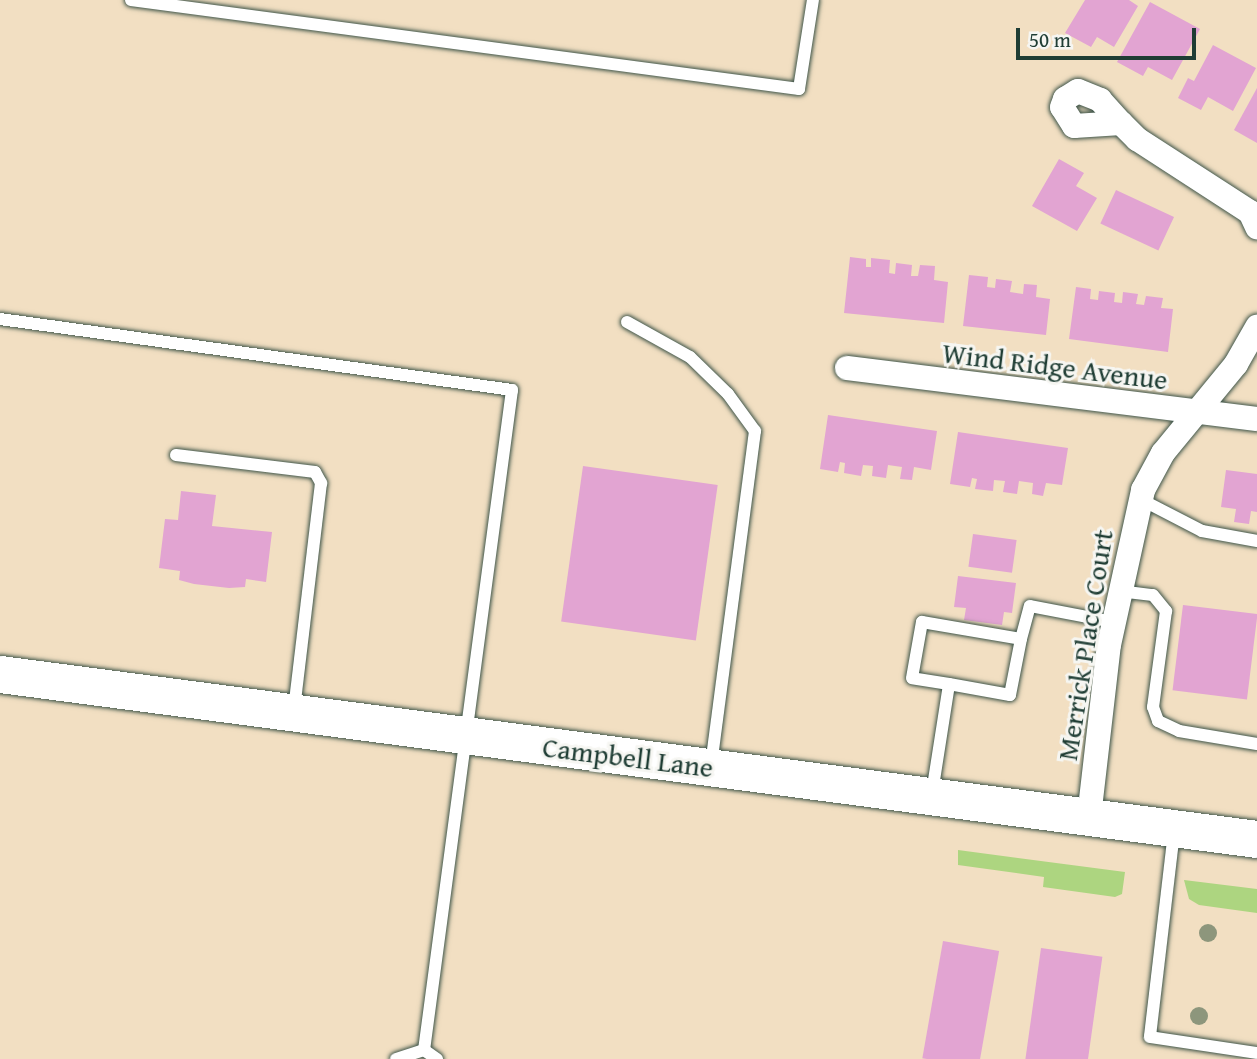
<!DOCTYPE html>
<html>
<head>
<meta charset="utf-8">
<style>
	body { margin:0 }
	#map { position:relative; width:1257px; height:1059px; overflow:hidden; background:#f2dfc2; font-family:"Gentium Book Plus",serif }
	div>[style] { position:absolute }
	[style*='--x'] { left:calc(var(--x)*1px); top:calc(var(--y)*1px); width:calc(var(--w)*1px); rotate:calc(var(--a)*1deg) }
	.green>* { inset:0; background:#add580 }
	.building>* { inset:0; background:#e2a4d2; transform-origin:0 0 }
	.roads { filter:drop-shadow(0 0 2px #3f5549) drop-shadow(0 0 2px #3f5549) }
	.lane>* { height:12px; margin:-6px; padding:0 6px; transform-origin:6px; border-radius:6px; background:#fff }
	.street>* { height:24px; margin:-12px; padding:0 12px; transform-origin:12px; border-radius:12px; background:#fff }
	.primary>* { height:37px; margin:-18.5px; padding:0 18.5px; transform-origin:18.5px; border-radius:18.5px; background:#fff }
	.trees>* { width:18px; height:18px; margin:-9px; border-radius:50%; background:#8d967c }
	span { translate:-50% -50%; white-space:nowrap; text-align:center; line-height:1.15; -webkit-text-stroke:6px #f6f6f2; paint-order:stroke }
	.street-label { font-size:28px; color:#1f3d34 }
	.scale { position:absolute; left:1016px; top:28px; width:180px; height:32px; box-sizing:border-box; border:4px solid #1f3d34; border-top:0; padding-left:9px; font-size:21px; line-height:24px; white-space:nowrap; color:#1f3d34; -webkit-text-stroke:5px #f6f6f2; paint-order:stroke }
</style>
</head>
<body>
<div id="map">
	<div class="green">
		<div style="clip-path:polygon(958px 850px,1125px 872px,1122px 894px,1115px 897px,1043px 887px,1044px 877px,958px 865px)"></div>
		<div style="clip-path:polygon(1184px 880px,1257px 889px,1257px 913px,1199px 905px,1189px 899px)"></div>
	</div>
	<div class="building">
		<div style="clip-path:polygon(1085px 0,1129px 0,1138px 6px,1114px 47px,1097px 37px,1091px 47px,1065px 33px)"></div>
		<div style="clip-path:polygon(1150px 2px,1200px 29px,1172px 80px,1148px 67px,1143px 76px,1117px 62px)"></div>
		<div style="clip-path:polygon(1213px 45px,1256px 68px,1233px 111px,1208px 97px,1201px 110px,1178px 98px,1188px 78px,1194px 81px)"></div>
		<div style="clip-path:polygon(1257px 88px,1257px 143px,1234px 130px)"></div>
		<div style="clip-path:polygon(1059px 159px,1084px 173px,1076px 186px,1097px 198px,1077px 231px,1032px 206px)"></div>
		<div style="left:1116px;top:190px;width:64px;height:37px;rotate:25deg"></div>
		<div style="clip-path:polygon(850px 257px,866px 259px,866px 267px,871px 267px,871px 258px,890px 260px,889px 273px,895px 274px,896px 263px,912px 265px,911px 276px,918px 276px,920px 265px,935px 266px,934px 280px,948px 282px,944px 323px,844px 313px)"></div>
		<div style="clip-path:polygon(969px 275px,988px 277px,987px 287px,995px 288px,996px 279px,1012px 281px,1010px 292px,1023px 294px,1024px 284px,1037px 285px,1036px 297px,1050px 299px,1046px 335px,963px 326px)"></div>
		<div style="clip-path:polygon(1076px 287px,1091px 289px,1090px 299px,1098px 300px,1099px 291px,1115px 293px,1114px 302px,1122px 303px,1123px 292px,1138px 294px,1136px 304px,1144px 305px,1146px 296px,1163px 298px,1161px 308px,1173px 309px,1168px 352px,1069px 339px)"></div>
		<div style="clip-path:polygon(828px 415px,937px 431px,931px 470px,914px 467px,912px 480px,900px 479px,902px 467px,888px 465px,886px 478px,872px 476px,873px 466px,863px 465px,861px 476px,844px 473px,845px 463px,840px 462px,838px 472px,820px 469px)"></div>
		<div style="clip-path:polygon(958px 432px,1068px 448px,1062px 485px,1046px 483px,1043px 496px,1032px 494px,1033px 483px,1019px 481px,1017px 494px,1003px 492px,1005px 481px,994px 480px,993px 491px,975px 489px,977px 479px,972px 478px,970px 487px,950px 484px)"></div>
		<div style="left:583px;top:466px;width:136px;height:157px;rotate:8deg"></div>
		<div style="clip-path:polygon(1226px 470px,1257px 474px,1257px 512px,1251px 511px,1249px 524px,1234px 522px,1236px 509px,1221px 507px)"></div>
		<div style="clip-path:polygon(181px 491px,216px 495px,212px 526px,272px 532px,266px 582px,246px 579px,245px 587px,229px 588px,194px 584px,179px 580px,180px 571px,159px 568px,165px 519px,178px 520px)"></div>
		<div style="left:973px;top:534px;width:44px;height:33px;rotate:8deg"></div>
		<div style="clip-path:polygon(958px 576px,1016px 583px,1012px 613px,1004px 612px,1002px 625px,964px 620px,966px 608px,954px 607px)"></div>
		<div style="left:1183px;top:605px;width:75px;height:86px;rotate:7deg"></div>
		<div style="left:943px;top:941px;width:57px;height:119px;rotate:10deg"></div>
		<div style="left:1041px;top:948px;width:62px;height:112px;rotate:8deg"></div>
	</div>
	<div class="roads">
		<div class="lane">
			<div style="--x:131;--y:0;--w:674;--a:7.59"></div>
			<div style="--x:799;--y:89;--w:90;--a:-81.1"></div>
			<div style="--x:0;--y:319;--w:517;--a:7.89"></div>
			<div style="--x:512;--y:390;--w:666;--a:97.59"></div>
			<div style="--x:627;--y:322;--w:72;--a:29.1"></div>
			<div style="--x:690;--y:357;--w:53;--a:44.2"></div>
			<div style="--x:728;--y:394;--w:46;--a:53.9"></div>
			<div style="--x:755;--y:431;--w:336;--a:97.5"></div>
			<div style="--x:176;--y:455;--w:140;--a:7"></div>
			<div style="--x:315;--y:472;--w:13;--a:61"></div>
			<div style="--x:321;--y:483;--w:228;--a:96.8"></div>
			<div style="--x:1140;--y:499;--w:70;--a:27.3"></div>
			<div style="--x:1202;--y:531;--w:56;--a:10.3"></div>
			<div style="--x:1119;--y:591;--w:34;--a:7"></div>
			<div style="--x:1153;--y:595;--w:21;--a:51"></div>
			<div style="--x:1166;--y:611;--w:97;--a:97.7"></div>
			<div style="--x:1153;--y:707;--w:15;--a:70"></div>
			<div style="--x:1158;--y:721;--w:23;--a:25"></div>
			<div style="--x:1179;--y:731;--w:79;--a:9.5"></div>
			<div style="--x:949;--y:684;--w:62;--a:10.2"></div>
			<div style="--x:1010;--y:695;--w:57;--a:-78.9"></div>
			<div style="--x:932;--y:793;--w:110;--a:-81.1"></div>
			<div style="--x:949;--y:684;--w:37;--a:-171"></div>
			<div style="--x:912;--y:678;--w:57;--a:-79.9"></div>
			<div style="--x:922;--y:622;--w:100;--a:9.7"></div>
			<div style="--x:1021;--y:639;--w:34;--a:-75"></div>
			<div style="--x:1030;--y:606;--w:85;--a:10.9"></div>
			<div style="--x:1174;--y:832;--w:206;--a:96.7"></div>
			<div style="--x:1150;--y:1037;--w:108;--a:8.5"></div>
			<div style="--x:424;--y:1050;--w:16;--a:35"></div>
			<div style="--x:396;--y:1059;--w:29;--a:-18"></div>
		</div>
		<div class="street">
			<div style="--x:1078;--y:91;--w:24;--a:22"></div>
			<div style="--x:1100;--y:100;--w:31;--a:48"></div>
			<div style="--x:1121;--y:123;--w:47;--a:176.3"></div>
			<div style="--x:1074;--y:126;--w:22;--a:-122"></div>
			<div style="--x:1062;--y:107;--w:9;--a:-69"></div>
			<div style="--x:1065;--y:99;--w:15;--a:-32"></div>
			<div style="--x:1121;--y:123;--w:23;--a:45"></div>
			<div style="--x:1137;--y:139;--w:135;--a:32.9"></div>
			<div style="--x:1250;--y:212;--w:17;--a:65"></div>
			<div style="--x:847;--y:368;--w:413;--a:7.1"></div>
			<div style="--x:1089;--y:817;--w:173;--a:-83.4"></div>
			<div style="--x:1109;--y:645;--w:159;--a:-77.6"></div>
			<div style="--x:1143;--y:490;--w:42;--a:-61.6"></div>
			<div style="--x:1163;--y:453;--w:115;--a:-50.6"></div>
			<div style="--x:1236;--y:364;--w:43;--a:-60.4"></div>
		</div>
		<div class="primary">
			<div style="--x:0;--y:674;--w:1268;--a:7.48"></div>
		</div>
	</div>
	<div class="trees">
		<div style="left:1208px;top:933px"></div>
		<div style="left:1199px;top:1016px"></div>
	</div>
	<div class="street-label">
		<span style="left:1055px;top:366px;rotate:7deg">Wind Ridge Avenue</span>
		<span style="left:1085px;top:645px;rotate:-81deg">Merrick Place Court</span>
		<span style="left:628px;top:757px;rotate:7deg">Campbell Lane</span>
	</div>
	<div class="scale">50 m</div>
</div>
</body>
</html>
